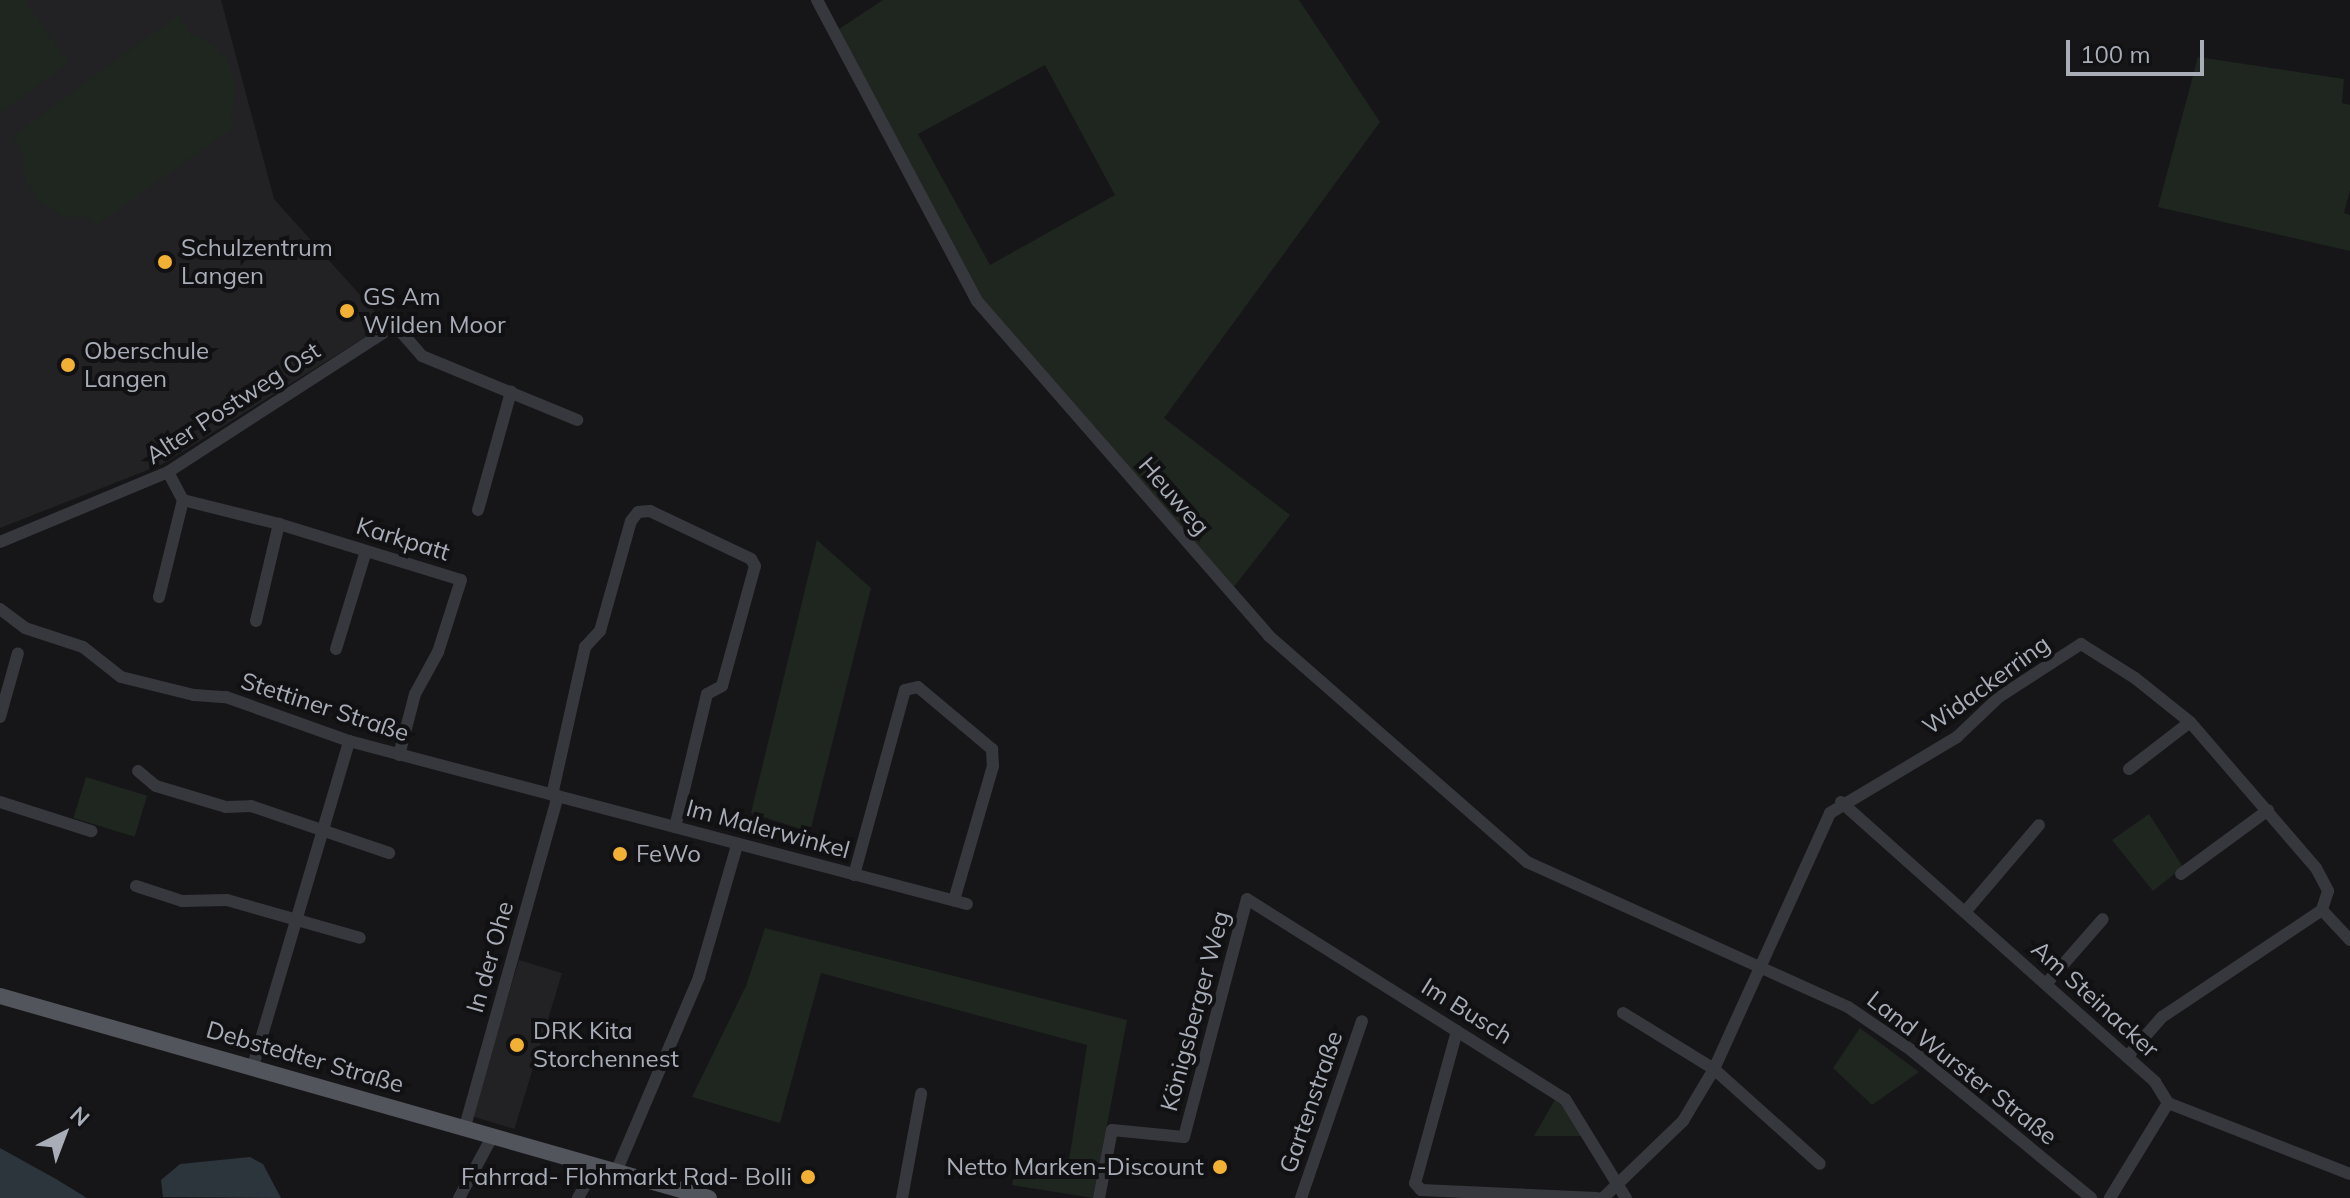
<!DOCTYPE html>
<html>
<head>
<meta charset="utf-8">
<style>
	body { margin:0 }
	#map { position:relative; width:2350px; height:1198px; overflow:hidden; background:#161618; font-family:Mulish,sans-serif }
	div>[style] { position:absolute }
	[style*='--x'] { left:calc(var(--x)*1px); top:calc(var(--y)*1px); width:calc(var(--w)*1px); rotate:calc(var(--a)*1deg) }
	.built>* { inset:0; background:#222225; transform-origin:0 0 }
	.green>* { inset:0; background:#1e261f; transform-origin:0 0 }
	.water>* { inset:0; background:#2c353c }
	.minor>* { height:12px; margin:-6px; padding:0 6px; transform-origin:6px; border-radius:6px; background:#37383d }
	.major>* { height:16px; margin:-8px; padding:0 8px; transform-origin:8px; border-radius:8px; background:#53555c }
	.dots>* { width:22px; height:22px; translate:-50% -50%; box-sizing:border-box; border:4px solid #111113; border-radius:50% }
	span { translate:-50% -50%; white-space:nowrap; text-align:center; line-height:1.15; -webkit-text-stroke:8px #111113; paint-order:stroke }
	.poi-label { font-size:24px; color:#a8adb8 }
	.left { translate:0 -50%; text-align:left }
	.right { translate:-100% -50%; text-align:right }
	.street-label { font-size:24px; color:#a8adb8 }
	.north { position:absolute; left:24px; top:1094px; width:80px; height:80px; -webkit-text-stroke:6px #111113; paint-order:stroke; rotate:42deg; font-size:22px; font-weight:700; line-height:32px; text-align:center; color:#a8adb8 }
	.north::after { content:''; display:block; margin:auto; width:28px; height:36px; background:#a8adb8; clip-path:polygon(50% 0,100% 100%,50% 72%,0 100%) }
	.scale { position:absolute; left:2066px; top:40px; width:138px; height:36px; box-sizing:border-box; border:4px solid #a8adb8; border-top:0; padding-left:10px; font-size:24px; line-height:28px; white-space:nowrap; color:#a8adb8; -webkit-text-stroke:6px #111113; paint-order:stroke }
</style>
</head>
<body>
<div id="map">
	<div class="built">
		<div style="clip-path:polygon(0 0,221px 0,274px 199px,386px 324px,163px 464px,0 528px)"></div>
		<div style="left:519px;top:960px;width:45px;height:163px;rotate:17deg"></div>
	</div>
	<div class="green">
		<div style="clip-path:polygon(0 0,24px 0,69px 63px,0 112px)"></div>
		<div style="clip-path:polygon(evenodd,883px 0,1299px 0,1380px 122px,1164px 418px,1290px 515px,1233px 588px,979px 297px,839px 29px,883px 0,1045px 65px,1115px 195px,990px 265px,918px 134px,1045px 65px)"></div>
		<div style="clip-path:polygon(178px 15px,191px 35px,205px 39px,226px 58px,236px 86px,231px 118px,235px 126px,97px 225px,92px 218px,61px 216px,37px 200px,24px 176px,23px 154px,12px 137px)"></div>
		<div style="clip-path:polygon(2198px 57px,2344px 79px,2342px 103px,2350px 105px,2350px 190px,2344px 213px,2350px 215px,2350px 251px,2158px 207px)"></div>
		<div style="clip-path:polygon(817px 540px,871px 588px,810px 832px,751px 813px)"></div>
		<div style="left:86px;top:777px;width:64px;height:43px;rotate:17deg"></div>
		<div style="clip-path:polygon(2149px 814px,2183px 867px,2153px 891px,2112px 840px)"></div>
		<div style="clip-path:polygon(765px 928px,1127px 1020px,1093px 1198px,1012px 1185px,1017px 1162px,1067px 1173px,1087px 1045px,821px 973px,780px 1123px,692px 1097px,746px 986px)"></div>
		<div style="clip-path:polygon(1860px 1028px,1919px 1072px,1872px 1105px,1833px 1068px)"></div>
		<div style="clip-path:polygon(1556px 1098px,1565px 1105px,1583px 1136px,1534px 1136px)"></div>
	</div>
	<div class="water">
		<div style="clip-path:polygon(0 1148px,56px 1179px,87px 1198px,0 1198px)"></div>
		<div style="clip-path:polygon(250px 1157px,263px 1164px,281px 1198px,163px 1197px,161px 1180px,180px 1164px)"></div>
	</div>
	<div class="minor">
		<div style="--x:817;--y:0;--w:341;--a:62"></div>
		<div style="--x:977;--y:301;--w:444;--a:48.9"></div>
		<div style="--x:1269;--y:636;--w:343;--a:41.2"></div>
		<div style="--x:1527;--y:862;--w:352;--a:24.3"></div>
		<div style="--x:1848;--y:1007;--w:76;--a:34.3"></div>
		<div style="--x:1911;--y:1050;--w:233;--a:39.4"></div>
		<div style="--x:168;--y:472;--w:32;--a:62"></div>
		<div style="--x:183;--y:500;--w:99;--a:14"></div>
		<div style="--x:279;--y:524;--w:190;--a:17.1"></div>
		<div style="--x:461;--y:580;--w:76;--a:107.7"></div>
		<div style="--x:438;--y:652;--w:48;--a:118.7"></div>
		<div style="--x:415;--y:694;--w:63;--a:104.7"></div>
		<div style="--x:478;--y:510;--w:123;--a:-74.4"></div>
		<div style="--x:0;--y:542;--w:182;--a:-22.6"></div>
		<div style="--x:168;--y:472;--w:270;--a:-32.9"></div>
		<div style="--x:395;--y:325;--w:41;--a:48.9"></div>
		<div style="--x:422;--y:356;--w:168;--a:22.4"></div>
		<div style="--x:159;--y:597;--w:100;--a:-76.1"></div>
		<div style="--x:0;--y:609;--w:31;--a:37"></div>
		<div style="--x:25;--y:628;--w:61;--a:18.1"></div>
		<div style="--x:83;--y:647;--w:48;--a:38.3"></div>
		<div style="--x:121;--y:677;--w:75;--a:13.9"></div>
		<div style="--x:194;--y:695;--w:32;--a:4"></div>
		<div style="--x:226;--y:697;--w:131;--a:19.7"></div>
		<div style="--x:349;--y:741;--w:639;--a:14.78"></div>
		<div style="--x:256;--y:621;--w:100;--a:-76.7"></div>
		<div style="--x:336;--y:649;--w:102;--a:-73"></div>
		<div style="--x:0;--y:717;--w:66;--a:-74.3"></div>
		<div style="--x:2129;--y:769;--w:77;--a:-37.6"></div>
		<div style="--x:138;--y:771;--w:23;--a:40"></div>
		<div style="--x:156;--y:786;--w:73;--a:16.7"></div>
		<div style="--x:226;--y:807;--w:25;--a:-2"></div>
		<div style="--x:251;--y:806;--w:146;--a:18.8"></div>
		<div style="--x:552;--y:795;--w:152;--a:-77.4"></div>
		<div style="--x:585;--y:647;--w:22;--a:-47"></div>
		<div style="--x:600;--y:631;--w:114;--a:-74.3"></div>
		<div style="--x:631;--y:521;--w:11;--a:-52"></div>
		<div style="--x:638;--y:512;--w:12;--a:-5"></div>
		<div style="--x:650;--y:511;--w:112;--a:25.4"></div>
		<div style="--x:751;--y:559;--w:8;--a:60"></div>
		<div style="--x:755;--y:566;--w:124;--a:105.4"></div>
		<div style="--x:722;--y:686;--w:17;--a:152"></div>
		<div style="--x:707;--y:694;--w:137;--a:103.5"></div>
		<div style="--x:0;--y:802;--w:96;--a:17.7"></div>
		<div style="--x:1841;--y:802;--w:421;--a:41.7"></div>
		<div style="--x:2155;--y:1082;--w:25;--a:58"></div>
		<div style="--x:2168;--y:1103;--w:195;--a:21.3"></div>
		<div style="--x:2181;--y:874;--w:108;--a:-36.3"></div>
		<div style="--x:854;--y:875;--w:192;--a:-74.6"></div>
		<div style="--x:905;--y:690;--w:13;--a:-13"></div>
		<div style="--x:918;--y:687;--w:97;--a:40"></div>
		<div style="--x:992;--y:749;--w:17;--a:87"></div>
		<div style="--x:993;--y:766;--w:140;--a:106.2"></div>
		<div style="--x:136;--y:886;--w:48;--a:18.1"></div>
		<div style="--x:182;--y:901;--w:45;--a:-1.3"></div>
		<div style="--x:227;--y:900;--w:138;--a:15.9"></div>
		<div style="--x:2322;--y:910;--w:41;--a:47"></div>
		<div style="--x:1965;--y:912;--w:114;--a:-49.6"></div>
		<div style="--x:2046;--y:984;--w:86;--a:-48.8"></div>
		<div style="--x:1623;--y:1013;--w:107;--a:31.6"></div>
		<div style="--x:1714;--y:1069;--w:142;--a:41.9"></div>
		<div style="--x:1457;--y:1031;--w:158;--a:105.4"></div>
		<div style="--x:1415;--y:1183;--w:9;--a:49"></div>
		<div style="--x:1421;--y:1190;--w:176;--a:2.6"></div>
		<div style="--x:253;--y:1066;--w:339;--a:-73.5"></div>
		<div style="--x:464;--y:1130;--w:347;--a:-74.3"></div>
		<div style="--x:616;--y:1172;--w:212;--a:-66.9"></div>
		<div style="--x:699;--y:977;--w:137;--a:-73.9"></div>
		<div style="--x:459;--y:1198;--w:69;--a:-61.6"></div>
		<div style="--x:578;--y:1198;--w:37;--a:-61"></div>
		<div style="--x:902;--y:1198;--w:106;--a:-79.6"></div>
		<div style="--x:1099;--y:1198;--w:69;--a:-79.2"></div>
		<div style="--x:1112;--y:1130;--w:72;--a:5.6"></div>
		<div style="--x:1184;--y:1137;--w:246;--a:-75.2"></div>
		<div style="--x:1247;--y:899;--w:376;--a:32.2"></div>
		<div style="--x:1565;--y:1099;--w:116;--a:58.4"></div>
		<div style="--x:1301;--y:1198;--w:187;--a:-71"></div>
		<div style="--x:1603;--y:1198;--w:111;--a:-43.9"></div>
		<div style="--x:1683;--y:1121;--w:61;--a:-59.2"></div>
		<div style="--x:1714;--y:1069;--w:281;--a:-65.6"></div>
		<div style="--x:1830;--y:813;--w:148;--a:-30.9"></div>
		<div style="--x:1957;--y:737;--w:58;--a:-43.6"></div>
		<div style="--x:1999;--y:697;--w:98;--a:-32.9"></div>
		<div style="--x:2081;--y:644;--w:64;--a:32.2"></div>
		<div style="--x:2135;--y:678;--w:70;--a:38.7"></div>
		<div style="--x:2190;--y:722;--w:193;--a:49.2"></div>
		<div style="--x:2316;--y:868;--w:26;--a:62"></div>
		<div style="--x:2328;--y:891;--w:20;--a:108"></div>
		<div style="--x:2322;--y:910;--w:192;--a:146.2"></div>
		<div style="--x:2162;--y:1017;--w:53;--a:131.2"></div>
		<div style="--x:2110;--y:1198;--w:111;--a:-58.6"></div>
	</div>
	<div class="major">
		<div style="--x:0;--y:996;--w:737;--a:15.9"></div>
	</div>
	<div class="dots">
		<div style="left:165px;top:262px;background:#f2b134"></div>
		<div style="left:347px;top:311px;background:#f2b134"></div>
		<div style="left:68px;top:365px;background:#f2b134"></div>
		<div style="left:620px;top:854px;background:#f2b134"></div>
		<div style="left:517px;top:1045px;background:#f2b134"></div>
		<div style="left:1220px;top:1167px;background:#f2b134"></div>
		<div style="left:808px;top:1177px;background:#f2b134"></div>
	</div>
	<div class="poi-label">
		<span class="left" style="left:181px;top:262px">Schulzentrum<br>Langen</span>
		<span class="left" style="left:363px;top:311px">GS Am<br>Wilden Moor</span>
		<span class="left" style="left:84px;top:365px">Oberschule<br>Langen</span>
		<span class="left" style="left:636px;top:854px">FeWo</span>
		<span class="left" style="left:533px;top:1045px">DRK Kita<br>Storchennest</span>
		<span class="right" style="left:1204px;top:1167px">Netto Marken-Discount</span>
		<span class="right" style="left:792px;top:1177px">Fahrrad- Flohmarkt Rad- Bolli</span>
	</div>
	<div class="street-label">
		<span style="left:233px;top:403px;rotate:-33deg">Alter Postweg Ost</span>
		<span style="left:1174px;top:496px;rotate:49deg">Heuweg</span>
		<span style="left:403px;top:539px;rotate:17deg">Karkpatt</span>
		<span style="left:1986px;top:685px;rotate:-36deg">Widackerring</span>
		<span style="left:325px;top:707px;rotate:18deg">Stettiner Straße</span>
		<span style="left:768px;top:829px;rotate:15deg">Im Malerwinkel</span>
		<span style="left:490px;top:957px;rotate:-74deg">In der Ohe</span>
		<span style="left:2095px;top:999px;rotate:42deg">Am Steinacker</span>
		<span style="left:1195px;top:1011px;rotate:-75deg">Königsberger Weg</span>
		<span style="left:1467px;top:1011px;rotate:32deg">Im Busch</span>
		<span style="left:305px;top:1057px;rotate:16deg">Debstedter Straße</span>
		<span style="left:1962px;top:1068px;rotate:38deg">Land Wurster Straße</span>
		<span style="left:1311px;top:1102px;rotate:-71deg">Gartenstraße</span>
	</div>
	<div class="north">N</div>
	<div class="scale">100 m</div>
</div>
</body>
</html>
